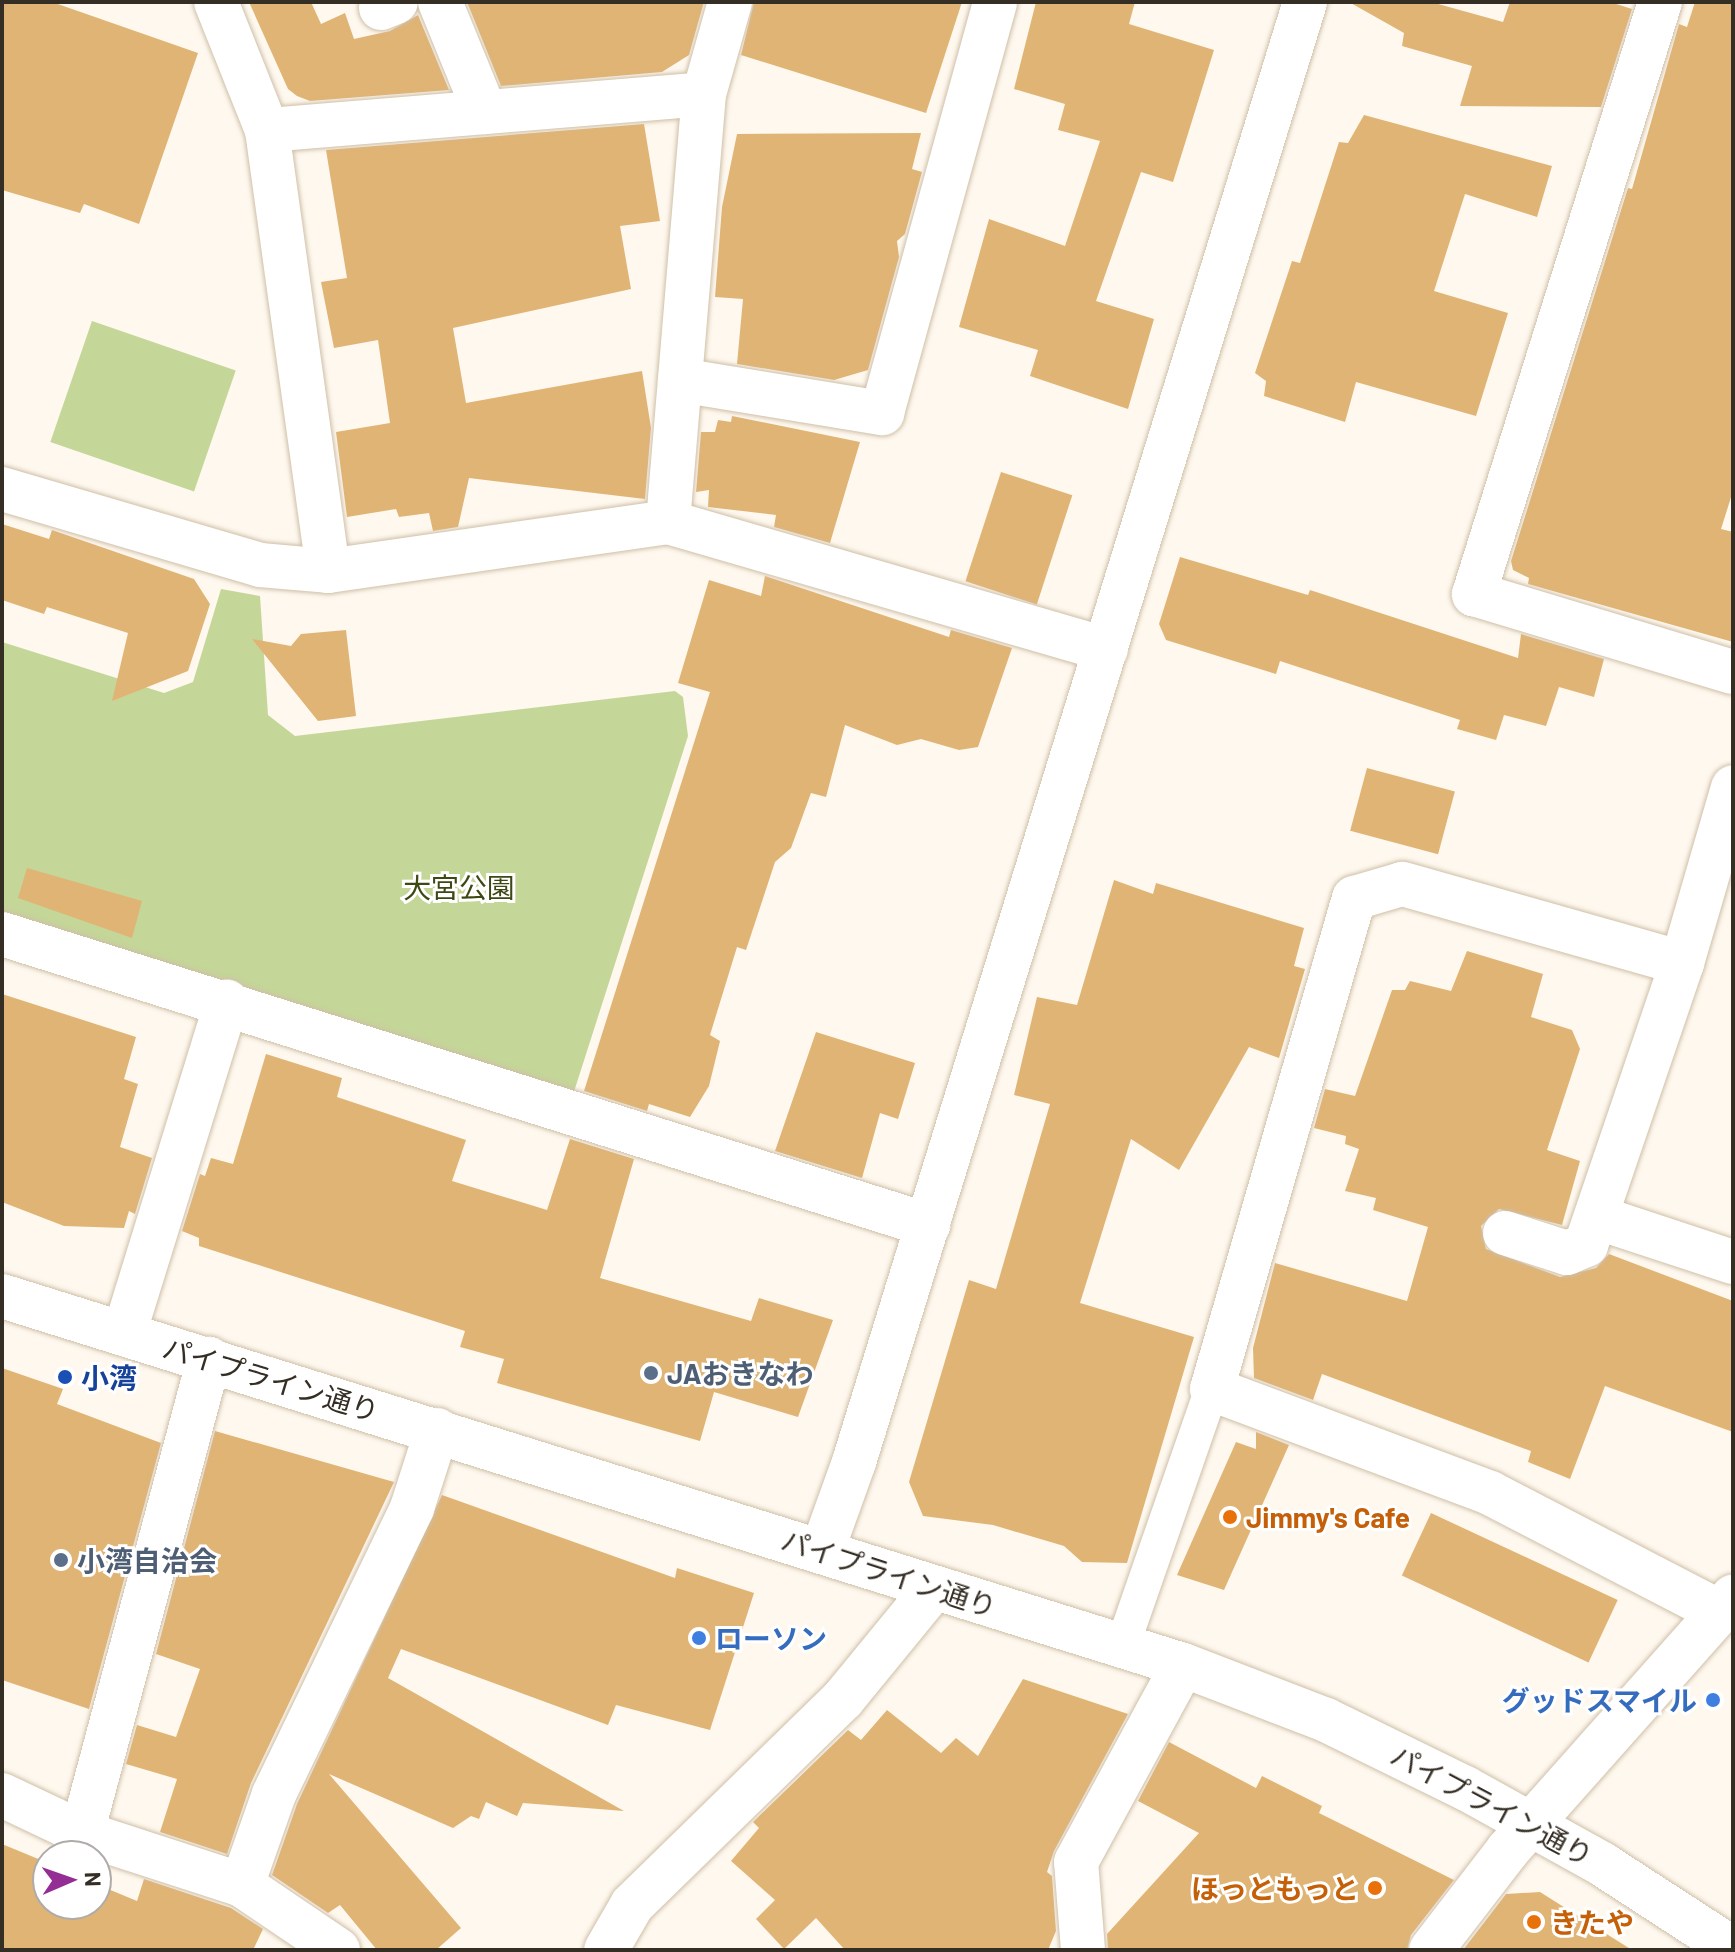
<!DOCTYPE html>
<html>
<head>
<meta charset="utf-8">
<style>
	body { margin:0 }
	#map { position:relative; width:1735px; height:1952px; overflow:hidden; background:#fef8ee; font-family:Barlow,"Noto Sans JP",sans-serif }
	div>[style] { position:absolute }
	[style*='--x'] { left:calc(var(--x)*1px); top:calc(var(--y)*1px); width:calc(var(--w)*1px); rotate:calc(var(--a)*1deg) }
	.green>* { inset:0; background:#c5d699; transform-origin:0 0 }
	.building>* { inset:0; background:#e0b474; transform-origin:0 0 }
	.roads { filter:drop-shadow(0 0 2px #cfbfa7) drop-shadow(0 0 2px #cfbfa7) }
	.pedestrian>* { height:34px; margin:-17px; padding:0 17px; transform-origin:17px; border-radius:17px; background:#fff }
	.minor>* { height:44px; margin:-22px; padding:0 22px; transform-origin:22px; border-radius:22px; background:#fff }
	.tertiary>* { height:44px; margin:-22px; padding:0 22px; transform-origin:22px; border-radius:22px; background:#fff }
	.secondary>* { height:44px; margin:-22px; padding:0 22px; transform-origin:22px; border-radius:22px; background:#fff }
	.dots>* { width:22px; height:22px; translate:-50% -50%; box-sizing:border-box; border:4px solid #fff; border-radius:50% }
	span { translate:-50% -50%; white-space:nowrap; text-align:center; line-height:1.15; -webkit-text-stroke:6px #fff; paint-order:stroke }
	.park-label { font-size:28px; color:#3d4814 }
	.service-label { font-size:28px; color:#4e5e75; font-weight:700 }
	.left { translate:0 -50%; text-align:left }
	.transit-label { font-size:28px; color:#164399; font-weight:700 }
	.street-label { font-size:28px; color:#352e25 }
	.food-label { font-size:28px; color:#c56008; font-weight:700 }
	.right { translate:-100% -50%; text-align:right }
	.shop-label { font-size:28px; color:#366cbe; font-weight:700 }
	.frame { position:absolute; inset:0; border:4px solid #352e25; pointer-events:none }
	.north { position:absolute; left:32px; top:1840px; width:80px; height:80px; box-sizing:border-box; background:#fff; border:2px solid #aeaba8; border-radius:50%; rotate:88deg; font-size:22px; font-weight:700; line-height:32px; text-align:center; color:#352e25 }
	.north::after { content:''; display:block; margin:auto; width:28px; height:36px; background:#942e94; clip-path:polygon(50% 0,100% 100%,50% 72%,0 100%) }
</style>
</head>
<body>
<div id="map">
	<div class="green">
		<div style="left:92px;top:321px;width:152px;height:128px;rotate:19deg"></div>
		<div style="clip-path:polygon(221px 589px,260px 596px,268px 715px,295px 736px,675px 691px,683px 697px,688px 736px,571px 1101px,2px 919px,2px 642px,164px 693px,193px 682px)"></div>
	</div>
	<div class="building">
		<div style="clip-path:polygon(2px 2px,52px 2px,198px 53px,139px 224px,84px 204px,80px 213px,2px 190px)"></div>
		<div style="clip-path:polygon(249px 2px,311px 2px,321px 24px,345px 13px,354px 39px,390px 31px,418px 15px,449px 90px,310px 101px,297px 96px,288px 89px)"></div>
		<div style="clip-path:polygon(467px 2px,704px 2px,689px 55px,662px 72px,501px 86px)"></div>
		<div style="clip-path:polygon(754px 2px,962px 2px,926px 113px,741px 55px)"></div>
		<div style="clip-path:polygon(1036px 2px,1135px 2px,1129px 24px,1214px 50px,1173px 182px,1141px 172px,1096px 301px,1154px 319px,1128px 409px,1030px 376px,1038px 350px,959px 327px,989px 219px,1065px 246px,1100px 141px,1058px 130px,1065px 104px,1014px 89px)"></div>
		<div style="clip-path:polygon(1349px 2px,1431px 2px,1503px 22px,1510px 2px,1610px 2px,1632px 9px,1601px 107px,1460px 106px,1472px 66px,1402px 46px,1404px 33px)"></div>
		<div style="clip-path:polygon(1695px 2px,1733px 2px,1733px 491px,1721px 529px,1733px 532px,1733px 642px,1528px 584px,1529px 578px,1513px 570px,1511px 561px,1628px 188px,1632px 189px,1679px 24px,1687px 27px)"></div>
		<div style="clip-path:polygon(1364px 115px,1552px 166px,1537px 217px,1465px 194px,1434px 291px,1508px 313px,1476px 416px,1356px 382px,1345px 422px,1264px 396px,1266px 381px,1255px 373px,1292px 261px,1300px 263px,1339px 142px,1348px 143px)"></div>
		<div style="clip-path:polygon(644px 124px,660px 221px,620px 226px,631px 289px,453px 328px,466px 403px,642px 371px,651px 428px,645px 499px,469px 478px,458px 527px,433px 531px,429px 513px,399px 517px,396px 509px,347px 517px,336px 432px,390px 423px,378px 340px,334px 348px,321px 282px,347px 278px,326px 150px)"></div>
		<div style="clip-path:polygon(921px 133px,912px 169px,922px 172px,905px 234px,897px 241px,899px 257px,868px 370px,834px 380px,737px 364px,743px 299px,715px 297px,722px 207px,737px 134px)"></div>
		<div style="clip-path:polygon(732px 416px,860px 442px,830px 543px,774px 527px,776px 515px,708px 507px,709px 490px,696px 492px,701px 432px,715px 432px,718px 420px,731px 422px)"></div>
		<div style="left:1001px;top:472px;width:75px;height:115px;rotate:18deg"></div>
		<div style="clip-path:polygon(2px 524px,49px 539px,52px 530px,194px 579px,210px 604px,188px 671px,112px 701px,128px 633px,47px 607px,44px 614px,2px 600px)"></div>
		<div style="clip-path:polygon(1180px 557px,1308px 595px,1310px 590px,1518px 658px,1521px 634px,1604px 659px,1594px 697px,1559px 687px,1546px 726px,1504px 715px,1496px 740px,1457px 729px,1460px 720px,1280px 661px,1276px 674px,1166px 640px,1159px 624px)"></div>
		<div style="clip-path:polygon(765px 576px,949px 637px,951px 630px,1012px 648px,978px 747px,959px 750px,921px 739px,897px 745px,845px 725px,826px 797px,811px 793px,791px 848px,775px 862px,746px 950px,737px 947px,710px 1035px,720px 1041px,709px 1086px,690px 1117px,649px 1104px,647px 1111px,584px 1091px,710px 692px,678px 683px,709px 580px,761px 596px)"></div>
		<div style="clip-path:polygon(346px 630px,356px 716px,318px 721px,252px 639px,291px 646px,301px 634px)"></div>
		<div style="left:1367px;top:768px;width:91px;height:65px;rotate:15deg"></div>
		<div style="clip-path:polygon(27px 868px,142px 901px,132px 938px,18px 898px)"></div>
		<div style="clip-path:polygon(1114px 880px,1153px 894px,1156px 883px,1304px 928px,1294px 966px,1305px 969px,1279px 1058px,1249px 1047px,1179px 1170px,1131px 1139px,1080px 1303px,1194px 1337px,1127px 1563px,1082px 1562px,1064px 1546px,993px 1525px,923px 1516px,909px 1482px,969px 1280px,996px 1289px,1050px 1104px,1014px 1095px,1037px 997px,1077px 1005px)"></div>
		<div style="clip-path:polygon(1467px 951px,1543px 974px,1531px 1017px,1572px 1030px,1580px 1049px,1547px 1150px,1580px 1161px,1562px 1225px,1499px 1209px,1481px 1226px,1486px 1249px,1560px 1277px,1596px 1268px,1609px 1254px,1733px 1301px,1733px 1432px,1605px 1386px,1570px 1479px,1528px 1462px,1531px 1451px,1322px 1374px,1313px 1400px,1254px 1378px,1253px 1348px,1275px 1263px,1407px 1301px,1428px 1227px,1373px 1210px,1376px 1198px,1345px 1191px,1359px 1149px,1345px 1144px,1346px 1136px,1314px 1128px,1325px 1089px,1355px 1096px,1392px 990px,1405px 990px,1410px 981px,1451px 991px)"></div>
		<div style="clip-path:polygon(2px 994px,136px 1037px,124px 1079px,138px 1084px,120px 1147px,152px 1158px,135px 1214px,129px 1211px,124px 1228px,64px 1226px,2px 1202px)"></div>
		<div style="clip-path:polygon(816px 1032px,915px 1063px,898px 1119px,880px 1113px,862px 1178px,775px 1151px)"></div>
		<div style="clip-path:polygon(266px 1054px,342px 1078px,337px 1097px,466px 1140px,452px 1181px,547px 1210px,570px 1139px,634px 1159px,600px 1278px,751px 1321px,759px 1298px,833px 1320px,798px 1417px,714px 1392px,700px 1441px,497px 1383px,504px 1359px,460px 1347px,465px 1331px,199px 1246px,199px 1238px,182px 1231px,200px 1174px,205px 1176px,211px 1158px,233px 1164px)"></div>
		<div style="clip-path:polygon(2px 1368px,63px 1389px,57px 1404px,161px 1443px,89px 1709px,2px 1680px)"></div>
		<div style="clip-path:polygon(215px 1431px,394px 1482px,251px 1783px,227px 1854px,160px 1832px,177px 1779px,126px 1764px,137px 1725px,176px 1737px,200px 1669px,156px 1654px)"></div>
		<div style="clip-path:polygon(1256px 1432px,1289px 1445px,1224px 1590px,1177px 1575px,1236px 1442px,1256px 1449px)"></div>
		<div style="clip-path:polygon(442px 1495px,675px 1578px,677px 1568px,754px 1593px,710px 1730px,616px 1705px,608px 1725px,401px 1649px,388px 1678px,624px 1811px,523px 1803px,517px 1816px,486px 1802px,479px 1819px,471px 1816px,453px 1828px,329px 1774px,461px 1928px,436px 1950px,377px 1950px,340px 1905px,328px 1913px,272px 1875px,297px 1804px)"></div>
		<div style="left:1431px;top:1513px;width:206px;height:69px;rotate:25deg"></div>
		<div style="clip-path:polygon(1023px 1679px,1128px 1714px,1054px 1851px,1047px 1872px,1052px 1876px,1056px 1931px,1048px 1950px,845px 1950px,816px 1918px,784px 1949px,756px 1919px,775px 1900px,731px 1861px,759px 1828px,753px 1822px,848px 1730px,861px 1740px,887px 1710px,941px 1753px,956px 1738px,978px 1756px)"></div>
		<div style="clip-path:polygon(1169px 1742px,1256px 1788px,1262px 1776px,1322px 1806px,1319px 1813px,1454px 1880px,1411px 1935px,1407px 1950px,1108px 1950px,1107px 1934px,1199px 1833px,1138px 1801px)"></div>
		<div style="clip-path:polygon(2px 1844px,48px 1863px,48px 1904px,96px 1904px,96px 1884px,137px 1901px,144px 1879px,231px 1908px,263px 1929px,253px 1950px,2px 1950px)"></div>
		<div style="clip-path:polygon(1540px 1892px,1632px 1950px,1463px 1950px,1506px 1894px)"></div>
	</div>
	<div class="roads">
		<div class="pedestrian">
			<div style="--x:1122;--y:1647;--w:273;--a:-70.8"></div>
		</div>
		<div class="minor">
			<div style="--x:216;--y:2;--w:138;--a:68.3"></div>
			<div style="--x:267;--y:130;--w:445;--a:82.1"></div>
			<div style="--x:440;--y:2;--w:119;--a:67.8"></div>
			<div style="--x:1660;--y:2;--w:621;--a:107.44"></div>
			<div style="--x:1474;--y:594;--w:270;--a:16.8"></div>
			<div style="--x:381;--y:8;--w:16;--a:-22"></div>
			<div style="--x:267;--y:130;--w:438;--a:-4.7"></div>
			<div style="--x:680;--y:380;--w:205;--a:9.3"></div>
			<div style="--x:882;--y:413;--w:426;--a:-74.6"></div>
			<div style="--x:2;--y:489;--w:269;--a:16.4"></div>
			<div style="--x:260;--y:565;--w:68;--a:5"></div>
			<div style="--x:328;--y:571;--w:344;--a:-8.2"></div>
			<div style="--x:668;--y:522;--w:456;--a:16.2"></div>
			<div style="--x:668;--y:522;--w:430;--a:-85.2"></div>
			<div style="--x:704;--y:94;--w:96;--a:-74.2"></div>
			<div style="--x:2;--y:934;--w:971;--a:17.45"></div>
			<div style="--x:1682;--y:963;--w:291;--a:-164.2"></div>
			<div style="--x:1402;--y:884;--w:50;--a:163.7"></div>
			<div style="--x:1354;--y:898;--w:511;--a:106.13"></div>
			<div style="--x:1212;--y:1389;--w:297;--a:20.5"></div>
			<div style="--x:1490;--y:1493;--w:259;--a:27.4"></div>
			<div style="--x:1599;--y:1218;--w:141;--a:18.2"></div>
			<div style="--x:1505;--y:1233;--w:65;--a:17.9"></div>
			<div style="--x:1567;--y:1253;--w:21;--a:-23"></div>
			<div style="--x:1586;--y:1245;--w:298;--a:-71.2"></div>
			<div style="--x:1682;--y:963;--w:183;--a:-73.8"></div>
			<div style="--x:124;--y:1334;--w:348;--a:-72.8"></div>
			<div style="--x:2;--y:1795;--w:89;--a:25.4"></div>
			<div style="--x:82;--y:1833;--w:168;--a:18"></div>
			<div style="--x:242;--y:1885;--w:116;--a:34.1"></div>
			<div style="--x:82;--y:1833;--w:491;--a:-75"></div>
			<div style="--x:242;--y:1885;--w:96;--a:-70.6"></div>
			<div style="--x:274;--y:1794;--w:318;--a:-64.2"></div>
			<div style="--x:412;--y:1508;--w:82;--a:-72.2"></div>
			<div style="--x:606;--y:1950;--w:52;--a:-60"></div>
			<div style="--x:632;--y:1905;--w:295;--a:-44.3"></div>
			<div style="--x:843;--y:1699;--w:142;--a:-50.7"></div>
			<div style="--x:1083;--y:1950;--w:88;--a:-94.5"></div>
			<div style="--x:1076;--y:1862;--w:224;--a:-61.5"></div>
			<div style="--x:1431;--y:1950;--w:126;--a:-52.4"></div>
			<div style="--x:1508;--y:1850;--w:339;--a:-48.4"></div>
		</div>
		<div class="tertiary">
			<div style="--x:822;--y:1551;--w:95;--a:-70.2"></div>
			<div style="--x:854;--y:1462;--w:1528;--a:-72.83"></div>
		</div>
		<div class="secondary">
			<div style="--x:2;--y:1296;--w:1237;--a:17.35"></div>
			<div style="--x:1183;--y:1665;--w:153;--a:21"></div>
			<div style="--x:1326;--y:1720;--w:155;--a:26.1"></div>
			<div style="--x:1465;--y:1788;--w:157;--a:29"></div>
			<div style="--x:1602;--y:1864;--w:156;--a:33"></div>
		</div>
	</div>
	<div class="dots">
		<div style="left:651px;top:1373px;background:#5c6f8a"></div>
		<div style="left:65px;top:1377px;background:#1a4fb4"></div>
		<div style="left:1230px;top:1517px;background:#e8710a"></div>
		<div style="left:61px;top:1560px;background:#5c6f8a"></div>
		<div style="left:699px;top:1638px;background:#3f7fe0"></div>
		<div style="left:1713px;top:1700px;background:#3f7fe0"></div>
		<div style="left:1375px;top:1888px;background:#e8710a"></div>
		<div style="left:1534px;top:1922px;background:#e8710a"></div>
	</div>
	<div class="park-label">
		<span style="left:459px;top:887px">大宮公園</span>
	</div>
	<div class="service-label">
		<span class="left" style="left:667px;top:1373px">JAおきなわ</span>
		<span class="left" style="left:77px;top:1560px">小湾自治会</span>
	</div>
	<div class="transit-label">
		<span class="left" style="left:81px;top:1377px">小湾</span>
	</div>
	<div class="street-label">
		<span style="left:271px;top:1379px;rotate:17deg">パイプライン通り</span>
		<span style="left:889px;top:1573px;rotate:18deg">パイプライン通り</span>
		<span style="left:1492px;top:1805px;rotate:28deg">パイプライン通り</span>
	</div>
	<div class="food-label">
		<span class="left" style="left:1246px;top:1517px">Jimmy's Cafe</span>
		<span class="right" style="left:1359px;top:1888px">ほっともっと</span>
		<span class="left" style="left:1550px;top:1922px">きたや</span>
	</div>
	<div class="shop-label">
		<span class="left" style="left:715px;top:1638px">ローソン</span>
		<span class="right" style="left:1697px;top:1700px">グッドスマイル</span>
	</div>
	<div class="frame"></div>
	<div class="north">N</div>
</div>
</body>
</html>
